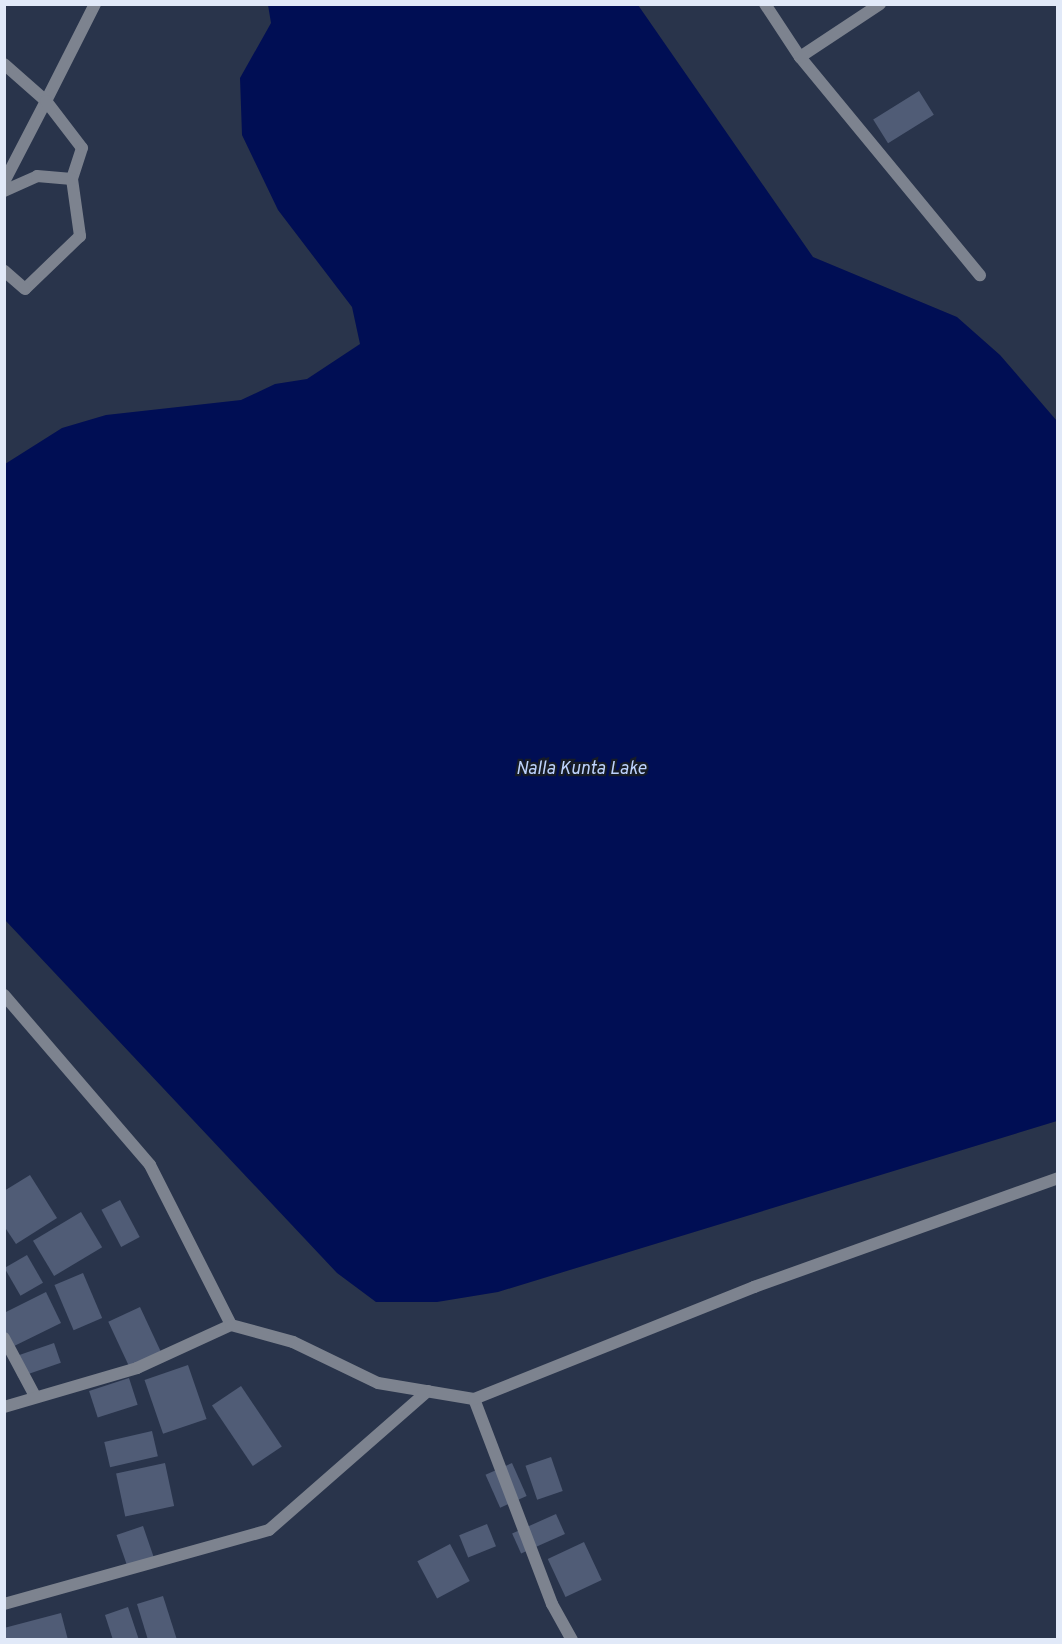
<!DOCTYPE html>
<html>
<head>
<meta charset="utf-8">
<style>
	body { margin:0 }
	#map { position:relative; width:1062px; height:1644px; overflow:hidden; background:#29344b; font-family:Overpass,sans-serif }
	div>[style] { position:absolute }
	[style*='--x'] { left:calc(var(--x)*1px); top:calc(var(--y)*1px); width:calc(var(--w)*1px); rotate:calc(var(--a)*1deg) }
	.water>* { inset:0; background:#000e54 }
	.building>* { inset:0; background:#505c76; transform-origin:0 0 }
	.street>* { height:12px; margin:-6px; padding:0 6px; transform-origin:6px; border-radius:6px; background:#7d838f }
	span { translate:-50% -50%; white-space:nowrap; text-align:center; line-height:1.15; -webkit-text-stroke:4.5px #171c26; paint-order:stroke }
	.water-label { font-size:18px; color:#bdd2fc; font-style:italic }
	.frame { position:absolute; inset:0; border:6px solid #e1e9f8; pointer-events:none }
</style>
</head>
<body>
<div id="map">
	<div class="water">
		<div style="clip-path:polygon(268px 5px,638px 5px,813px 257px,957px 317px,1000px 355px,1057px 421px,1057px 1121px,498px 1292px,437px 1302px,376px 1302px,337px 1273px,5px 920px,5px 464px,62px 428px,106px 415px,241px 400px,275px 384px,307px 379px,360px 344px,352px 307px,278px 210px,242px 135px,240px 78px,271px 23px)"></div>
	</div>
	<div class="building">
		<div style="left:919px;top:91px;width:28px;height:54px;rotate:58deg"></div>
		<div style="clip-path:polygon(30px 1175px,57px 1218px,16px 1244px,4px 1226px,4px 1191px)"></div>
		<div style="left:120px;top:1200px;width:42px;height:21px;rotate:62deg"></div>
		<div style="left:81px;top:1212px;width:41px;height:56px;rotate:59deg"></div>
		<div style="left:27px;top:1255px;width:32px;height:26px;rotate:60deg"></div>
		<div style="left:83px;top:1273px;width:49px;height:31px;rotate:67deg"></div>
		<div style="clip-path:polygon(46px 1292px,61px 1323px,4px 1351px,4px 1313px)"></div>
		<div style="left:140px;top:1307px;width:51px;height:35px;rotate:65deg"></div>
		<div style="left:54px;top:1343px;width:21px;height:45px;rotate:71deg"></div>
		<div style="left:188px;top:1365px;width:57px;height:46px;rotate:71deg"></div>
		<div style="left:129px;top:1378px;width:28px;height:42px;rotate:72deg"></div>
		<div style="left:241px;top:1386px;width:73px;height:35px;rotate:56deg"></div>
		<div style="left:152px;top:1431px;width:26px;height:49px;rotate:77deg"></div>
		<div style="left:551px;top:1457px;width:36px;height:27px;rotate:71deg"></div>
		<div style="left:165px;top:1463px;width:44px;height:50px;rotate:78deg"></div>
		<div style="left:512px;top:1463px;width:36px;height:29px;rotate:66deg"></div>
		<div style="left:556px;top:1514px;width:22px;height:48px;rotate:66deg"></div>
		<div style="left:487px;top:1524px;width:24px;height:30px;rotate:68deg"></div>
		<div style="left:143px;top:1526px;width:37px;height:28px;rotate:71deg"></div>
		<div style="left:584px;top:1542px;width:42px;height:40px;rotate:65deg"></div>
		<div style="left:450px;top:1544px;width:42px;height:37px;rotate:62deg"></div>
		<div style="clip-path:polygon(163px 1596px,177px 1640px,148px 1640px,137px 1604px)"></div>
		<div style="clip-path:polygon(128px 1607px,139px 1640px,113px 1640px,105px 1615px)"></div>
		<div style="clip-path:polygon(61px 1613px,68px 1640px,6px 1640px,4px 1628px)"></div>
	</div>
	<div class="street">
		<div style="--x:765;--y:4;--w:64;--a:56.6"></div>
		<div style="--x:800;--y:57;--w:283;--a:50.5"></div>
		<div style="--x:800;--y:57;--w:96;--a:-33.5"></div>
		<div style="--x:4;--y:64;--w:56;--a:41.4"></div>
		<div style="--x:46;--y:101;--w:109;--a:-63.2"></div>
		<div style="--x:4;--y:182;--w:91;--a:-62.6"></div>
		<div style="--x:46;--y:101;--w:59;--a:52.5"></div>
		<div style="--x:82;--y:148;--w:33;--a:108"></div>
		<div style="--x:72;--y:179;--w:58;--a:82"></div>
		<div style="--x:80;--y:236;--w:76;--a:136.1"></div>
		<div style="--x:25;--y:289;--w:28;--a:-139"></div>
		<div style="--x:4;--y:191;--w:36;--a:-24"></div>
		<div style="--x:37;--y:176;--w:35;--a:5"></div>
		<div style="--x:4;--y:995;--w:224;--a:49.3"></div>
		<div style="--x:150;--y:1165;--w:179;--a:63.1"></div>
		<div style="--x:4;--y:1338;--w:66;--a:61.9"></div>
		<div style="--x:4;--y:1407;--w:139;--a:-16.3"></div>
		<div style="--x:137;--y:1368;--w:103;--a:-24.6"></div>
		<div style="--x:231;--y:1325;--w:64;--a:15.3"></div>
		<div style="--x:293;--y:1342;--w:94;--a:25.8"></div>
		<div style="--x:378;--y:1383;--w:97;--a:9.5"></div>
		<div style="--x:4;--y:1604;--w:275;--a:-15.6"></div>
		<div style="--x:269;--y:1530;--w:211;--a:-41.2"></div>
		<div style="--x:572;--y:1640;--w:41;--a:-119.1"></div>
		<div style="--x:552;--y:1604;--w:219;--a:-110.8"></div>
		<div style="--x:474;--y:1399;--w:302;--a:-21.8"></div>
		<div style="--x:754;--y:1287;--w:323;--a:-19.7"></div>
	</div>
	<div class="water-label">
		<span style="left:581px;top:770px">Nalla Kunta Lake</span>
	</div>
	<div class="frame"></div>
</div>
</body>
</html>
